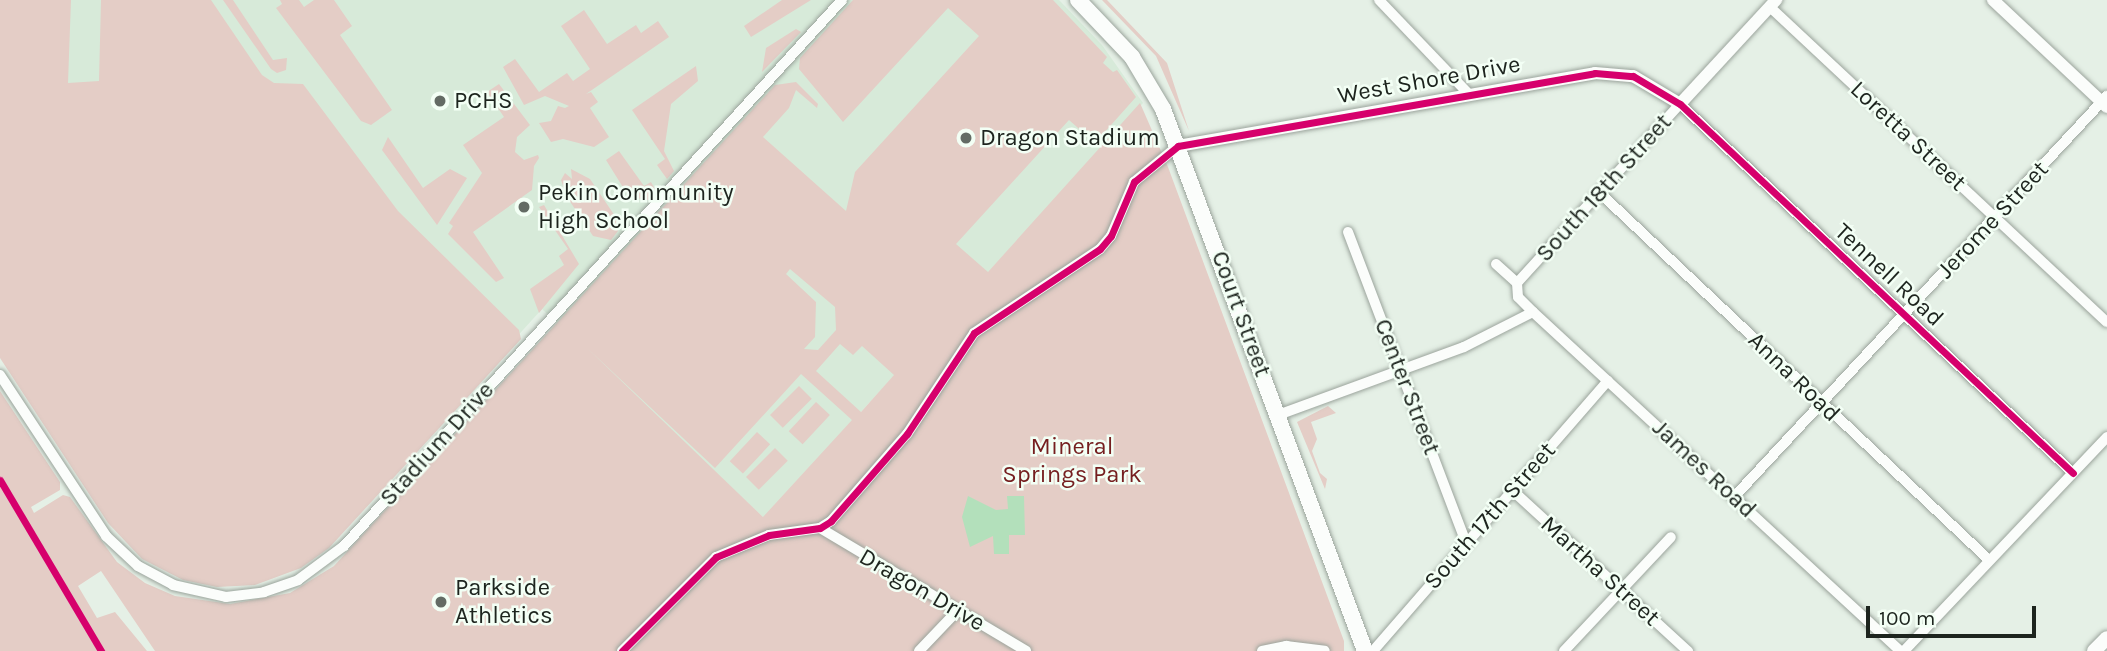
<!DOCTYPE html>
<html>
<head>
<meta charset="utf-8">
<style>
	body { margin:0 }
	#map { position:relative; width:2107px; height:651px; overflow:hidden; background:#e5f0e6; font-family:Karla,sans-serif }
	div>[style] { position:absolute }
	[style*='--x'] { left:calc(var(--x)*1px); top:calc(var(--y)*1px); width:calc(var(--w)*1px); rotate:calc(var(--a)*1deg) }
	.built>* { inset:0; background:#d7ead9 }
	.green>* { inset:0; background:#e4cdc6; transform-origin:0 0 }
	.water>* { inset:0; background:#b3e0bb }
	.roads { filter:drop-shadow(0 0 2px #9ba49c) drop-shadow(0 0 2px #9ba49c) }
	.minor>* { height:10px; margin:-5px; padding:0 5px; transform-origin:5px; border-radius:5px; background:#fbfdfb }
	.tertiary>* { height:12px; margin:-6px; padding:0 6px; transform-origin:6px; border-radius:6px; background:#fbfdfb }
	.secondary>* { height:14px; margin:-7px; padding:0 7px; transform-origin:7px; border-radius:7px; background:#fbfdfb }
	.primary>* { height:16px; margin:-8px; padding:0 8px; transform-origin:8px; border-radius:8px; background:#fbfdfb }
	.cycleway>* { height:7px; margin:-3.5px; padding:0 3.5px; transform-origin:3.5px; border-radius:3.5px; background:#d6006c }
	.dots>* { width:19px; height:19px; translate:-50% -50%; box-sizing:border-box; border:4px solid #f3fff5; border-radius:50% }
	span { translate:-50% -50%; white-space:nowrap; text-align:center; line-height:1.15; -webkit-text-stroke:5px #f3fff5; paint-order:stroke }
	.street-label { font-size:24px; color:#1d241e }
	.poi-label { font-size:24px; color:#1d241e }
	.left { translate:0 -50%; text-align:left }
	.park-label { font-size:24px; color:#751e1f }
	.scale { position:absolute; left:1866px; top:606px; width:170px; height:32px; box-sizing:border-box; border:4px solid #1d241e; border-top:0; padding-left:9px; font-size:21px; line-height:24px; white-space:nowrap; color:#1d241e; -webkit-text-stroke:5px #f3fff5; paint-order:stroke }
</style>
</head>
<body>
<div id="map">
	<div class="built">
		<div style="clip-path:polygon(0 0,1059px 0,1102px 45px,1143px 103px,764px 518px,542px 309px,323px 550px)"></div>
	</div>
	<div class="green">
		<div style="clip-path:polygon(0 0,71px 0,68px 83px,99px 81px,101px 0,211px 0,262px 75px,274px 83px,303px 84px,398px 211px,519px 330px,521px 339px,329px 548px,301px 568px,255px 585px,217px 587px,183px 580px,142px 559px,108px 523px,0 358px)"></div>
		<div style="clip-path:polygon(223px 0,233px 0,273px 60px,287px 58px,286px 70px,277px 73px,271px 69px)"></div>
		<div style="clip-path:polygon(280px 0,299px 0,304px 7px,314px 0,334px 0,352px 26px,340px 35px,392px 110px,371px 125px,361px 121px,276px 8px,282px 4px)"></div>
		<div style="clip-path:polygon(782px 0,811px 0,751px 37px,744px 26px)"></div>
		<div style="clip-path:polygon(evenodd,853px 0,1053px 0,1107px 57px,1103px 63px,1113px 72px,1117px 70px,1136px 97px,1095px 143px,1069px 120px,956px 244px,988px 272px,1140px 103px,1168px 167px,1344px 641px,1344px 651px,155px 651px,101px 571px,78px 586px,97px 618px,115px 612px,147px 651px,0 651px,0 391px,60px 482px,60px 490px,31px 507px,34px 513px,63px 495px,70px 497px,117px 562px,145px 583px,175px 596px,230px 604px,290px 593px,334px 566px,775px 85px,796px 82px,818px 104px,817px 108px,796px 90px,789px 108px,763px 137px,846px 211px,855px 172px,979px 36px,948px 8px,843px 122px,799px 69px,800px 58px,853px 0,790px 269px,835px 307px,836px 330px,818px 350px,804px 349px,815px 337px,816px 302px,786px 274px,790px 269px,853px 0,840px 344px,853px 355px,862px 346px,894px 375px,861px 412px,816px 371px,840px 344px,853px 0,586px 347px,715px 468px,801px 374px,852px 420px,763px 517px,586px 347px)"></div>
		<div style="clip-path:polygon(1102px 0,1107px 0,1167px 63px,1189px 131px,1156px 56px)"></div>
		<div style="clip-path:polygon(584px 10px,607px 44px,636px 25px,641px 33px,658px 21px,669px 37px,586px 94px,591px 92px,598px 102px,590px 108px,609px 137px,594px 147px,563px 139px,551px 142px,539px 123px,551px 121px,558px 106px,565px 108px,569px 106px,545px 96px,524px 105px,503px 67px,515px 59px,539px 92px,567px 73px,573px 81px,590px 69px,561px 26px)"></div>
		<div style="clip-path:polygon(796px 29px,801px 32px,762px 72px,766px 48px)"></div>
		<div style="clip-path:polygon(696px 66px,698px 81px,671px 104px,664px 151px,674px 171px,667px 179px,657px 165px,665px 159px,632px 110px)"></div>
		<div style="clip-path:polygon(499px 84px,530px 125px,517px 137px,515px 152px,524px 160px,538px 155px,539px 158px,534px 166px,532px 190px,473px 232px,504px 278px,496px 282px,448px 234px,453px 226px,449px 223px,482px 173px,463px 145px,504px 117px,487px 92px)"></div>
		<div style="clip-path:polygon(388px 137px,423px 188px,450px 169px,467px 178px,437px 225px,382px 150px)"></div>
		<div style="clip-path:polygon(619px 151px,644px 186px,651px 182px,656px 191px,648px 200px,629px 197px,606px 160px)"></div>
		<div style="clip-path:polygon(571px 169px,590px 179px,617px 219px,618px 231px,611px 240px,593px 236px,567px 197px,561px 180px,565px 173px,572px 179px)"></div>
		<div style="clip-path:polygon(544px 205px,579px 264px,539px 313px,530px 289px,564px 265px,559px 256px,568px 249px,539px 207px)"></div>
		<div style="left:799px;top:386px;width:18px;height:41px;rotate:45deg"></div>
		<div style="left:816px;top:402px;width:19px;height:40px;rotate:43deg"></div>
		<div style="clip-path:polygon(1328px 406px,1336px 413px,1311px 422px,1317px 439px,1312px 451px,1320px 473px,1327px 479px,1325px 489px,1297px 422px)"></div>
		<div style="left:757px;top:432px;width:18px;height:40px;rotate:43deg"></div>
		<div style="left:775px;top:448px;width:18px;height:41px;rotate:45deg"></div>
	</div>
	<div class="water">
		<div style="clip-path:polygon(968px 496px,996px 510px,1008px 509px,1007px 496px,1024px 496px,1025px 535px,1009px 535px,1009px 554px,994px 554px,993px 536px,970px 547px,962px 517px)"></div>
	</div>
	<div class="roads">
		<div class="minor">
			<div style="--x:1379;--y:0;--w:127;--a:46.3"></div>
			<div style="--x:1770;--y:7;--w:461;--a:43.1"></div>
			<div style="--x:1600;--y:193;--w:535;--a:43.33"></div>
			<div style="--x:1348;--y:232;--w:333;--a:69.2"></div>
			<div style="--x:1496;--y:264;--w:28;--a:42"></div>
			<div style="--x:1517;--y:283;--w:242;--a:-47.7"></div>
			<div style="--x:1680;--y:104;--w:539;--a:43.2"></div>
			<div style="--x:1517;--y:283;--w:14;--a:86"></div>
			<div style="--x:1518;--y:297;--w:21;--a:45"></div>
			<div style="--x:1533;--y:312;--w:500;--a:42.7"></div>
			<div style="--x:0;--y:375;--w:193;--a:56.6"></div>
			<div style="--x:106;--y:536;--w:44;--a:43.2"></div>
			<div style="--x:138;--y:566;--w:40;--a:28"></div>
			<div style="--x:173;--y:585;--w:54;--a:12.8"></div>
			<div style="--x:226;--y:597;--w:38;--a:-7"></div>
			<div style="--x:264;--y:592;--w:36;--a:-19"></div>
			<div style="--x:298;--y:580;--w:57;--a:-36.5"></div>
			<div style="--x:344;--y:546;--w:739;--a:-47.63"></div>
			<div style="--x:1278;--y:415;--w:198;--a:-20.1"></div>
			<div style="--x:1464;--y:347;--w:77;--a:-26.9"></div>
			<div style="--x:1512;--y:490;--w:239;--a:42.5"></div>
			<div style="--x:1734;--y:497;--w:548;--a:-47.07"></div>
			<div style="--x:820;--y:528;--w:240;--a:30.8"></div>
			<div style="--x:622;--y:651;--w:133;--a:-45"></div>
			<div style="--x:716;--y:557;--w:57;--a:-22.5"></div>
			<div style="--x:769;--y:535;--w:51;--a:-7.8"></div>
			<div style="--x:820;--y:528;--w:13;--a:-32"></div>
			<div style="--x:831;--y:521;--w:116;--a:-48.9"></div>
			<div style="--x:907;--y:434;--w:121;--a:-56.4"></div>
			<div style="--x:974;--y:333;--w:151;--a:-33.7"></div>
			<div style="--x:1100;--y:249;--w:17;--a:-50"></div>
			<div style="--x:1111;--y:236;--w:59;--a:-66.9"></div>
			<div style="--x:1134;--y:182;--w:57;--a:-39.3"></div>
			<div style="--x:919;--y:651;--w:57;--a:-46.4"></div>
			<div style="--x:1262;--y:651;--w:25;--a:-12"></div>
			<div style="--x:1286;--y:646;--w:39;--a:7"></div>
			<div style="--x:1373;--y:651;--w:358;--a:-49"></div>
			<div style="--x:1564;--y:651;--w:156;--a:-46.8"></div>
			<div style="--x:1904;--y:651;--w:295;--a:-46.5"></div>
		</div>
		<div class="tertiary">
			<div style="--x:1993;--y:0;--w:156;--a:43.2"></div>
			<div style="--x:1178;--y:146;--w:423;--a:-9.9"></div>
			<div style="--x:1595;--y:73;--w:38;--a:5"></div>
			<div style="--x:1633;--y:76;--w:55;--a:30.8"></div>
			<div style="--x:1680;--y:104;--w:142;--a:-47.3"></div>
		</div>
		<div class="secondary">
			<div style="--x:2094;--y:651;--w:18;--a:-45"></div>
		</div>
		<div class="primary">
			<div style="--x:1078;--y:0;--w:79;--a:46.5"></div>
			<div style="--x:1132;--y:57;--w:61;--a:59.2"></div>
			<div style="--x:1163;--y:109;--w:578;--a:69.56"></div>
		</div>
	</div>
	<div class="cycleway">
		<div style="--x:0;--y:480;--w:199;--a:59.4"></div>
		<div style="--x:622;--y:651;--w:133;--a:-45"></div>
		<div style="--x:716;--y:557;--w:57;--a:-22.5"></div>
		<div style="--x:769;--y:535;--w:51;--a:-7.8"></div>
		<div style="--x:820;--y:528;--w:13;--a:-32"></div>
		<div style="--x:831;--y:521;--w:116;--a:-48.9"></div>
		<div style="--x:907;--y:434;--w:121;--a:-56.4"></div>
		<div style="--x:974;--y:333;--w:151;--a:-33.7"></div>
		<div style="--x:1100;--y:249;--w:17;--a:-50"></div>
		<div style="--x:1111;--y:236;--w:59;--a:-66.9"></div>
		<div style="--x:1134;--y:182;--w:57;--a:-39.3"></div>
		<div style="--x:1178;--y:146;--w:423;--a:-9.9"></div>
		<div style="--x:1595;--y:73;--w:38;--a:5"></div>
		<div style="--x:1633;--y:76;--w:55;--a:30.8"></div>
		<div style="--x:1680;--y:104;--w:539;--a:43.2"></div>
	</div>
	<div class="dots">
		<div style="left:440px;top:101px;background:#636b64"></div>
		<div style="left:966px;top:138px;background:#636b64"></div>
		<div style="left:524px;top:207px;background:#636b64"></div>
		<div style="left:441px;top:602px;background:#636b64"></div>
	</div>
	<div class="street-label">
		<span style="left:1429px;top:80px;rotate:-10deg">West Shore Drive</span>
		<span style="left:1908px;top:136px;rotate:43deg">Loretta Street</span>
		<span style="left:1604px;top:188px;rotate:-48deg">South 18th Street</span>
		<span style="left:1993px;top:220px;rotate:-47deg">Jerome Street</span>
		<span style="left:1889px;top:275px;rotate:43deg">Tennell Road</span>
		<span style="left:1241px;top:314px;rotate:70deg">Court Street</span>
		<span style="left:1794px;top:377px;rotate:44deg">Anna Road</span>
		<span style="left:1407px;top:387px;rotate:69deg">Center Street</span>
		<span style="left:437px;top:444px;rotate:-48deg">Stadium Drive</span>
		<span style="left:1704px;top:469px;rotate:43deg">James Road</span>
		<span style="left:1490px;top:516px;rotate:-49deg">South 17th Street</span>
		<span style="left:1600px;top:571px;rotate:42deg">Martha Street</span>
		<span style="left:922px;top:590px;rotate:30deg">Dragon Drive</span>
	</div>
	<div class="poi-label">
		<span class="left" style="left:454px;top:101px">PCHS</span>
		<span class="left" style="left:980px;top:138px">Dragon Stadium</span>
		<span class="left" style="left:538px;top:207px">Pekin Community<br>High School</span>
		<span class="left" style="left:455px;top:602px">Parkside<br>Athletics</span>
	</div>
	<div class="park-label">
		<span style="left:1072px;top:461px">Mineral<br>Springs Park</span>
	</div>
	<div class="scale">100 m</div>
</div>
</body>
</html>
